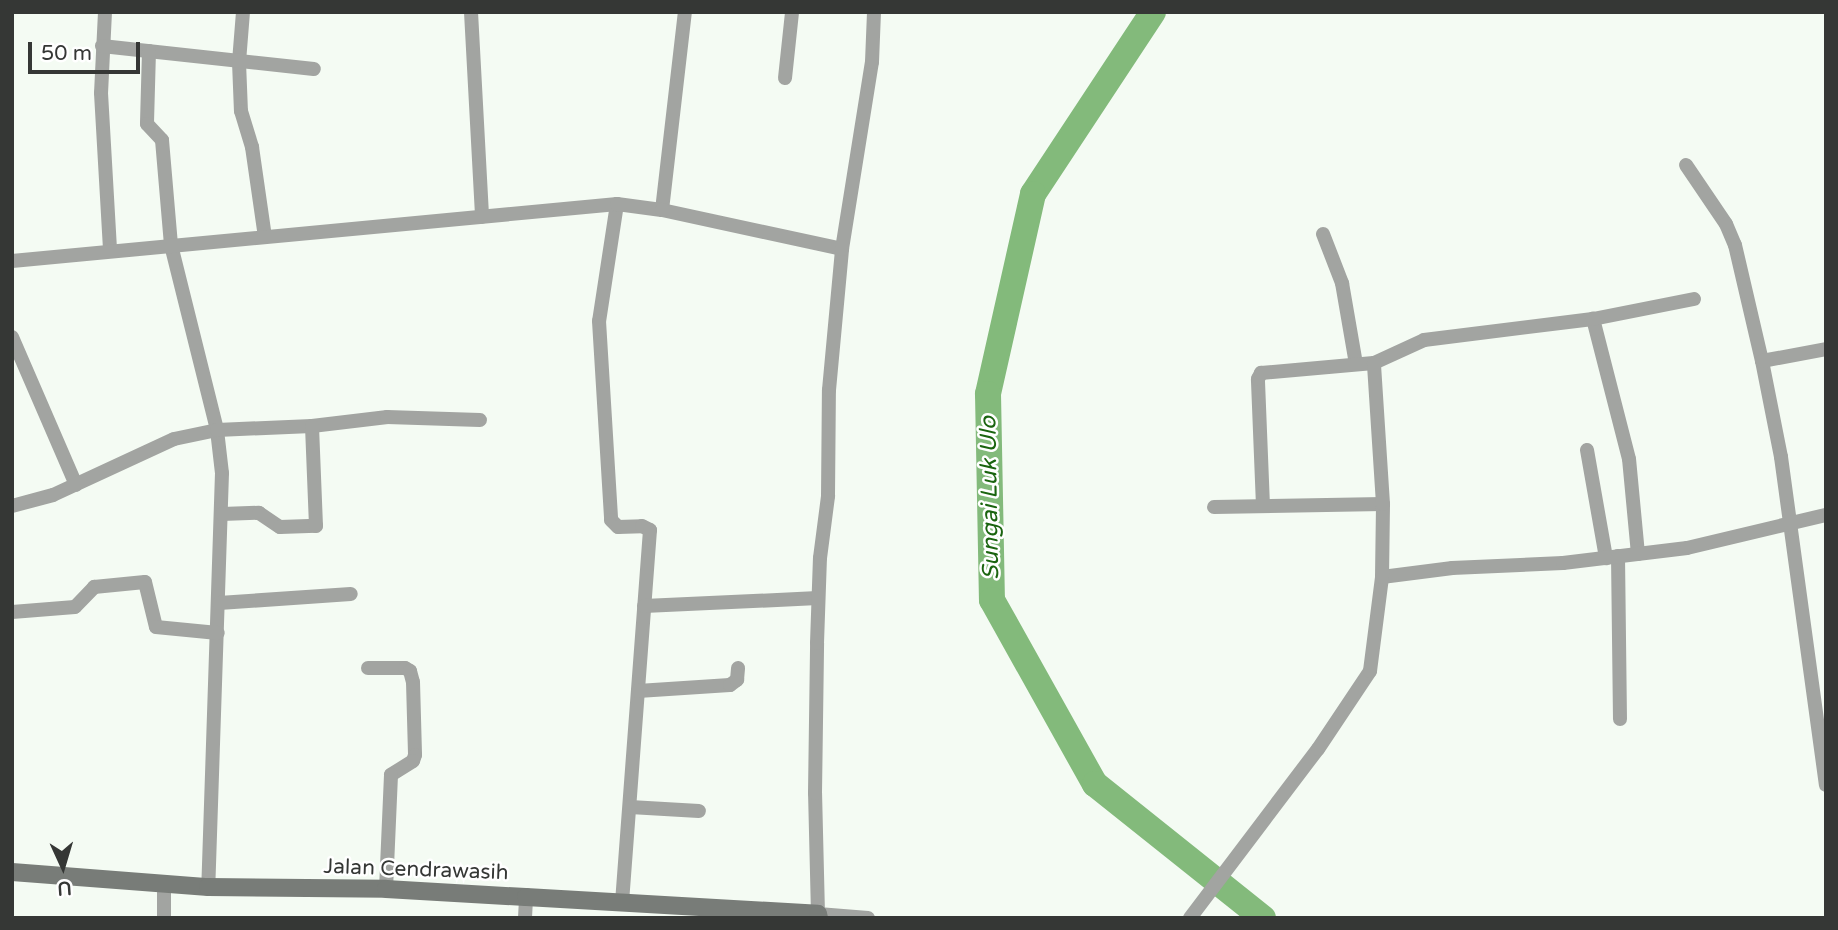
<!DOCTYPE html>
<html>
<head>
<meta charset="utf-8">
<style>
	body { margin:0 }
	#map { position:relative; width:1838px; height:930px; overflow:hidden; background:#f4fbf3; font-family:"Varela Round",sans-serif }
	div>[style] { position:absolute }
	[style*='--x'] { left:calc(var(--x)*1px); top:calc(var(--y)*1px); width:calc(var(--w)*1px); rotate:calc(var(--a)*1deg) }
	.river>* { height:26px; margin:-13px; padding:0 13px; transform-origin:13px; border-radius:13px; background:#83ba7b }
	.minor>* { height:14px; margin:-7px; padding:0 7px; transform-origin:7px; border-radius:7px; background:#a2a4a1 }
	.secondary>* { height:18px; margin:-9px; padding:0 9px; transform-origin:9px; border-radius:9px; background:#787c78 }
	span { translate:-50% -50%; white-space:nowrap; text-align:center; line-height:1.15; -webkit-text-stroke:5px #fff; paint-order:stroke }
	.street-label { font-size:21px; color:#353735 }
	.water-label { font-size:23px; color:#1a640f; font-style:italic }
	.frame { position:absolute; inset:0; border:14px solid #353735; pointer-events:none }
	.north { position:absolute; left:28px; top:832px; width:70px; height:70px; -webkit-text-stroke:5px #fff; paint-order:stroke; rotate:176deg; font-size:19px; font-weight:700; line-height:28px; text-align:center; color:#353735 }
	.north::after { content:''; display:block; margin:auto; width:24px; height:32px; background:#353735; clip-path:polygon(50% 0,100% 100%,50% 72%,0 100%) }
	.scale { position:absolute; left:28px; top:42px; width:112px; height:32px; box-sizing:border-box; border:4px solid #353735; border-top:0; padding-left:9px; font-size:21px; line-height:24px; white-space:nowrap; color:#353735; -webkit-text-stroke:5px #fff; paint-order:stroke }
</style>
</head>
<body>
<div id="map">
	<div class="river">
		<div style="--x:1153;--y:12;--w:218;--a:123.4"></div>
		<div style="--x:1033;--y:194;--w:205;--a:102.7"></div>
		<div style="--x:988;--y:394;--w:206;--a:88.9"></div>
		<div style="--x:992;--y:600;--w:211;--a:60.8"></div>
		<div style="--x:1095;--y:784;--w:215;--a:38.6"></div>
	</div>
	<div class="minor">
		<div style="--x:105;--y:12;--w:81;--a:92.8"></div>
		<div style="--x:101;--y:93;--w:157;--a:86.7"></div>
		<div style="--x:243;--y:12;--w:50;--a:94.6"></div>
		<div style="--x:239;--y:62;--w:49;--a:87.7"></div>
		<div style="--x:241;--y:111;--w:38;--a:73"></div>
		<div style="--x:252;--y:147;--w:91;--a:81.8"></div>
		<div style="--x:471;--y:12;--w:205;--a:86.9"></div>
		<div style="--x:102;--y:46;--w:213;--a:6.2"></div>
		<div style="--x:149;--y:51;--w:73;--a:91.6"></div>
		<div style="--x:147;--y:124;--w:22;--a:47"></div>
		<div style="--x:162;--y:140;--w:105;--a:85.1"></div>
		<div style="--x:171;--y:245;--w:191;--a:76"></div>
		<div style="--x:217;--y:430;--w:43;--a:83.4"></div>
		<div style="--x:222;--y:473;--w:414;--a:91.9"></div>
		<div style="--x:785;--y:78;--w:66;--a:-83.9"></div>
		<div style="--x:1686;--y:165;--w:71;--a:55.9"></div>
		<div style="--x:1726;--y:224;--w:23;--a:67"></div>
		<div style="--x:1735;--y:245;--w:119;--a:76.9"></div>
		<div style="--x:1762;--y:361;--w:98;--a:78.8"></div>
		<div style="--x:1781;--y:457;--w:331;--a:82.2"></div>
		<div style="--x:617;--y:204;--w:118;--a:98.7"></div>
		<div style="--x:599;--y:321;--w:199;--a:86.5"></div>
		<div style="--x:611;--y:520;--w:10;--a:45"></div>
		<div style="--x:618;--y:527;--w:24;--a:-2"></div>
		<div style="--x:642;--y:526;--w:9;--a:27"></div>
		<div style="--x:650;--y:530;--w:374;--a:94.3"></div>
		<div style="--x:662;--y:210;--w:199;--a:-83.4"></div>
		<div style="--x:1323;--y:234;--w:53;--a:68.8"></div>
		<div style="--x:1342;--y:283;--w:82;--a:80.2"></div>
		<div style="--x:12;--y:261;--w:608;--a:-5.38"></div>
		<div style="--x:617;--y:204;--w:45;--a:7.6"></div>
		<div style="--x:662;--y:210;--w:184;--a:12.2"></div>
		<div style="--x:12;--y:337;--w:161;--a:66.6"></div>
		<div style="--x:1762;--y:361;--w:65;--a:-10.6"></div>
		<div style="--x:1587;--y:450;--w:110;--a:80"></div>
		<div style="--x:12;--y:506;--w:42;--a:-15"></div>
		<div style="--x:53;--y:495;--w:133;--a:-24.8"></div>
		<div style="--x:174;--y:439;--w:44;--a:-11.8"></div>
		<div style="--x:217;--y:430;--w:95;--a:-2.4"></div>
		<div style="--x:312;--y:426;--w:76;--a:-6.8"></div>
		<div style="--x:387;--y:417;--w:93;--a:1.8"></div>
		<div style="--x:1263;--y:506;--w:127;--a:-92.3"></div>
		<div style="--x:1258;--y:379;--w:7;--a:-63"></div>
		<div style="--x:1261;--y:373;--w:113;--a:-5.1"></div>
		<div style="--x:1374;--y:363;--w:55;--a:-24.7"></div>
		<div style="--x:1424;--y:340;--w:170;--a:-7.1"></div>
		<div style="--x:1214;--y:507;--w:169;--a:-1"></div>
		<div style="--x:222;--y:514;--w:37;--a:-2"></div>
		<div style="--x:259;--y:513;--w:25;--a:34"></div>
		<div style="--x:280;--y:527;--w:36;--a:-2"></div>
		<div style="--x:316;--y:526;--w:100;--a:-92.3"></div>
		<div style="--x:1638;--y:554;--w:95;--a:-95.4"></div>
		<div style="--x:1629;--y:459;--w:145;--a:-104.4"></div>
		<div style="--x:1593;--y:319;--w:103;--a:-11.2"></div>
		<div style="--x:1618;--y:556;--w:163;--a:89.3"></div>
		<div style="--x:1382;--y:577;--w:71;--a:-7.3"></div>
		<div style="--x:1452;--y:568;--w:111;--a:-2.6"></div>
		<div style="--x:1563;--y:563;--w:125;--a:-6.9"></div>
		<div style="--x:1687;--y:548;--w:143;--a:-13.4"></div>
		<div style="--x:219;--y:603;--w:132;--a:-3.9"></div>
		<div style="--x:644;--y:606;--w:174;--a:-2.6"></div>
		<div style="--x:12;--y:612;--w:63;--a:-4.5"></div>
		<div style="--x:75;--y:607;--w:28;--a:-46"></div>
		<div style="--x:94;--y:587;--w:51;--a:-5.6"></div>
		<div style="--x:145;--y:582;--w:46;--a:76.3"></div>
		<div style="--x:156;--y:627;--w:62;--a:5.5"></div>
		<div style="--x:368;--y:668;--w:37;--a:0"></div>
		<div style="--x:405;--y:668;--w:6;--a:31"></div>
		<div style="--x:410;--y:671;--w:11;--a:75"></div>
		<div style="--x:413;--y:682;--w:73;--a:88.4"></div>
		<div style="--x:415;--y:755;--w:6;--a:108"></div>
		<div style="--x:413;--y:761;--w:26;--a:148"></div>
		<div style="--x:391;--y:775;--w:114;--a:92.5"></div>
		<div style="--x:638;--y:691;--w:92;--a:-3.7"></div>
		<div style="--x:730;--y:685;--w:9;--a:-36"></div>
		<div style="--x:737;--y:680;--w:12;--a:-85"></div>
		<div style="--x:630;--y:807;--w:69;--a:3.3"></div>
		<div style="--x:164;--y:884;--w:34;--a:90"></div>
		<div style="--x:525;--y:918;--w:21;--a:-87"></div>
		<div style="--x:868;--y:918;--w:50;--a:-175.4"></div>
		<div style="--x:818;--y:914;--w:121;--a:-91.4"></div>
		<div style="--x:815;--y:793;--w:150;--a:-89.2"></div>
		<div style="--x:817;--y:643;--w:85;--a:-88"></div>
		<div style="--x:820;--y:558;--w:63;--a:-82.6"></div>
		<div style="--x:828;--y:496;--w:106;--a:-89.5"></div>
		<div style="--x:829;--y:390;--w:142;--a:-84.7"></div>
		<div style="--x:842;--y:249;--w:189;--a:-80.9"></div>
		<div style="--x:872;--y:62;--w:50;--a:-87.7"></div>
		<div style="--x:1190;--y:918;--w:212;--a:-52.9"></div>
		<div style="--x:1318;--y:749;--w:94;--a:-56.3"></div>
		<div style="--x:1370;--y:671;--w:95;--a:-82.7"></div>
		<div style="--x:1382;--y:577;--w:73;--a:-89.2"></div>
		<div style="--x:1383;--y:504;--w:141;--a:-93.7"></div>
	</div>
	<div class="secondary">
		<div style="--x:12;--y:872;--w:197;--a:4.4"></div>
		<div style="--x:208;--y:887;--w:178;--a:0.6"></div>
		<div style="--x:386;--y:889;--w:140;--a:3.3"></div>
		<div style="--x:526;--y:897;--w:292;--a:3.3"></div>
		<div style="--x:818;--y:914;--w:4;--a:76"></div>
	</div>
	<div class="street-label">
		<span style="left:416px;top:870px;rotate:2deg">Jalan Cendrawasih</span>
	</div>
	<div class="water-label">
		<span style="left:990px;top:498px;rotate:-91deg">Sungai Luk Ulo</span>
	</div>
	<div class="frame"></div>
	<div class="north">U</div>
	<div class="scale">50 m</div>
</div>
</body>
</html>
